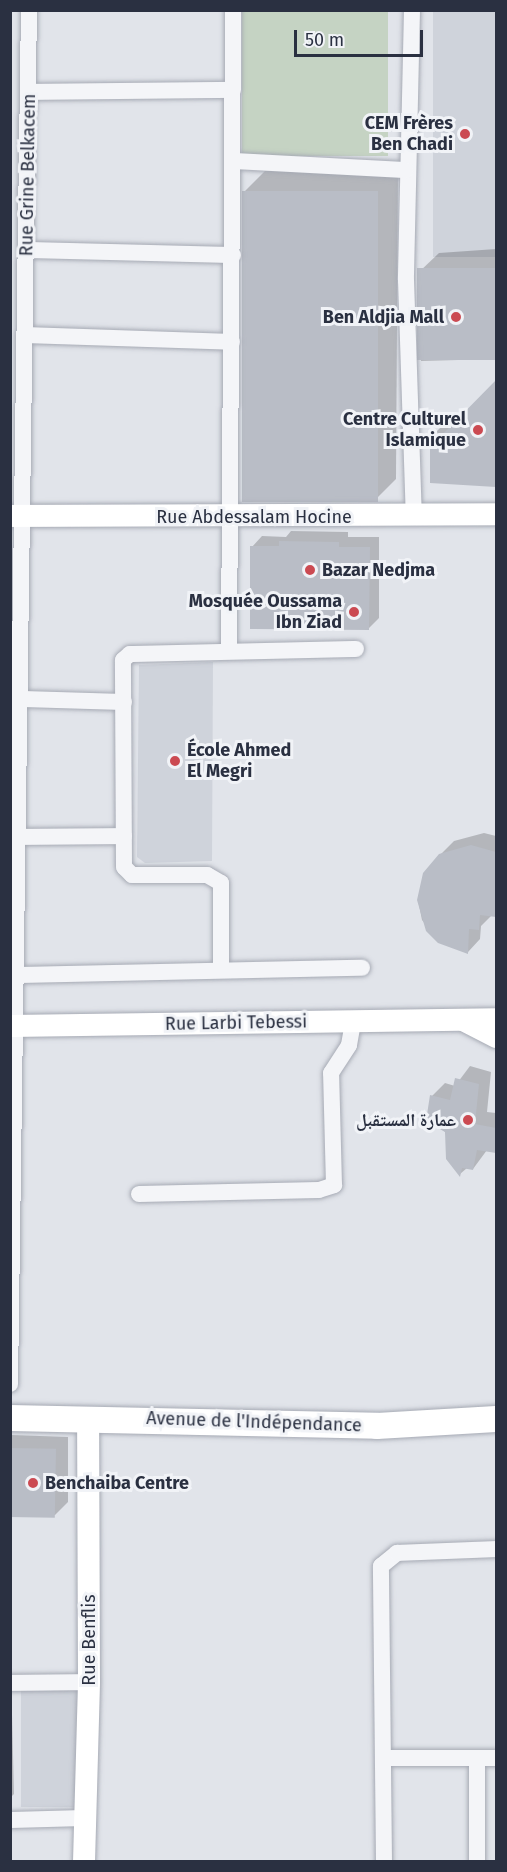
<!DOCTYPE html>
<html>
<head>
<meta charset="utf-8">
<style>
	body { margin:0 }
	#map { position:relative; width:507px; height:1872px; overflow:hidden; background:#e1e4ea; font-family:"Fira Sans","Noto Naskh Arabic",sans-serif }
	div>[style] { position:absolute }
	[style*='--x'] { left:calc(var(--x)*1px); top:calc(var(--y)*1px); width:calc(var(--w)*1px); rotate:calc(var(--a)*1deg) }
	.built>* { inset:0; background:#cfd3db; transform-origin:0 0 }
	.green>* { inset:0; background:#c5d3c3; transform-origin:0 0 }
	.shadow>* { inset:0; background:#0003 }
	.building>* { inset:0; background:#b9bdc6; transform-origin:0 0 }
	.roads { filter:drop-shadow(0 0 2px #a6aab4) drop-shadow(0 0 2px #a6aab4) }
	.street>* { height:16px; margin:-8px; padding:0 8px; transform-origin:8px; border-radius:8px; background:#f4f5f8 }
	.secondary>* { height:22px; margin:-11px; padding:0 11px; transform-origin:11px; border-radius:11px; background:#fff }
	.primary>* { height:26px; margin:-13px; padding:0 13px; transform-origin:13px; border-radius:13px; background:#fff }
	.dots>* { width:16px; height:16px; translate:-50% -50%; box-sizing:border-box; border:3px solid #f1f3f7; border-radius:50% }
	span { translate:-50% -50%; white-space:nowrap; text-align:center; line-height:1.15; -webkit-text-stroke:6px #f1f3f7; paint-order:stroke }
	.poi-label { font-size:18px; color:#2a3041; font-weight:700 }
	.right { translate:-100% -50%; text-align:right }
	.left { translate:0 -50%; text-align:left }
	.street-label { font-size:18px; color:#2a3041 }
	.frame { position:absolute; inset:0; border:12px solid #2a3041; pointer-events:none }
	.scale { position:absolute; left:294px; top:30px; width:129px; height:27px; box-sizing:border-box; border:3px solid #2a3041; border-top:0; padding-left:8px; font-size:18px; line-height:21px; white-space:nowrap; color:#2a3041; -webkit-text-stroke:4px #f1f3f7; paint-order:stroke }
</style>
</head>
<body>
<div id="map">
	<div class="built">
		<div style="left:433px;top:11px;width:63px;height:246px"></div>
		<div style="clip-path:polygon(213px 662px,212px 861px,145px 863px,137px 857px,139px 665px)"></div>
		<div style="left:21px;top:1681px;width:69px;height:126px"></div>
	</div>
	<div class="green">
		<div style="left:242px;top:11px;width:146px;height:145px"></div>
	</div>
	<div class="shadow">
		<div style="clip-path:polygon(265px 171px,398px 172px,396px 479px,375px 500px,244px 192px)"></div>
		<div style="clip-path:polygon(496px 249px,496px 359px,421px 361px,418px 273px,439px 253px)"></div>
		<div style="clip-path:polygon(496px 382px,496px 484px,432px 481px,431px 437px,444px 424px,454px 425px)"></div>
		<div style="clip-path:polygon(291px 531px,348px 532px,348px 537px,379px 537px,379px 618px,368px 629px,252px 547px,262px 536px,286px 537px)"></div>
		<div style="clip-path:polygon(484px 833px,496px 836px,496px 916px,492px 915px,481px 926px,480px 939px,468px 952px,439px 941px,422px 920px,418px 900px,440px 855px,454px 841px)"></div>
		<div style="clip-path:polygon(470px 1066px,491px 1072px,487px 1112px,496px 1113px,496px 1152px,487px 1150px,473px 1169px,467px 1168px,460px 1174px,432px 1096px,445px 1083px,455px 1086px)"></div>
		<div style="clip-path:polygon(12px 1435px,68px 1437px,68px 1502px,55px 1515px,10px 1515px)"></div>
		<div style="clip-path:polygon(11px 1674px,14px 1794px,10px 1798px,10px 1674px)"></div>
	</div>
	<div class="building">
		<div style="left:242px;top:191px;width:136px;height:311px"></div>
		<div style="left:496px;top:268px;width:92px;height:79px;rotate:90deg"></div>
		<div style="clip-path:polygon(496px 380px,496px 487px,430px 483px,430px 436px,440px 437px)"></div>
		<div style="clip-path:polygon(279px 541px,339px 542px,339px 547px,370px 547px,369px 630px,250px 629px,250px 546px,279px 546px)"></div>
		<div style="clip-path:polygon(471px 845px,496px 852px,496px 917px,480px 915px,479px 930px,469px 929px,468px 954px,438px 943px,426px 931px,417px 900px,423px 873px,439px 854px)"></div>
		<div style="clip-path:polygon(455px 1078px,479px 1084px,475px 1124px,496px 1128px,496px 1153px,477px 1150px,473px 1170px,462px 1168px,460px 1177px,446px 1159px,445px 1132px,426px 1121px,430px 1095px,450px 1100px)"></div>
		<div style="left:10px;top:1448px;width:46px;height:69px;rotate:1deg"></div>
	</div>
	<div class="roads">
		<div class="street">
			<div style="--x:412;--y:10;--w:270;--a:91.3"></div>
			<div style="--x:406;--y:280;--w:236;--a:88.1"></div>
			<div style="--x:30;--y:92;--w:203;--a:-0.6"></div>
			<div style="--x:233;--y:161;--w:173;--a:3"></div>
			<div style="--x:27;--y:250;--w:206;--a:1.4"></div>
			<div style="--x:25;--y:335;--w:207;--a:1.9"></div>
			<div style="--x:229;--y:650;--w:640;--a:-89.64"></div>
			<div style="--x:23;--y:699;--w:101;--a:1.7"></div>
			<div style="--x:19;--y:837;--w:105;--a:-0.5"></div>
			<div style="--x:221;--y:970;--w:87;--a:-90"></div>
			<div style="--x:221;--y:883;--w:16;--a:-150"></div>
			<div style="--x:207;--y:875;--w:75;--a:180"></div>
			<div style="--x:132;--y:875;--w:11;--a:-135"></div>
			<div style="--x:124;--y:867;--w:207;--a:-90.3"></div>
			<div style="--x:123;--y:660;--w:9;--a:-41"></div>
			<div style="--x:130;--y:654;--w:226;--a:-1.3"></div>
			<div style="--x:16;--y:975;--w:346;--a:-1.2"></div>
			<div style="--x:139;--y:1194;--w:180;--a:-1.3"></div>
			<div style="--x:319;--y:1190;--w:16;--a:-18"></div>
			<div style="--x:334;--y:1185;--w:112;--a:-91.5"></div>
			<div style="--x:331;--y:1073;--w:33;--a:-57"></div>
			<div style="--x:349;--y:1045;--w:23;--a:-80"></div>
			<div style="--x:10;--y:1384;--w:1374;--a:-89.21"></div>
			<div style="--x:10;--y:1683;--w:79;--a:-0.7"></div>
			<div style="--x:383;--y:1758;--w:113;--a:0"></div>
			<div style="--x:477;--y:1759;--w:103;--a:90"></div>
			<div style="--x:10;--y:1820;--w:75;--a:-1.5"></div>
			<div style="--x:384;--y:1862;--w:296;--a:-90.6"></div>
			<div style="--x:381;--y:1566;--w:21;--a:-39"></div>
			<div style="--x:397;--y:1553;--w:99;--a:-2.3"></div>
		</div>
		<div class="secondary">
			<div style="--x:10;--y:516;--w:486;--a:-0.2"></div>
			<div style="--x:465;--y:1021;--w:35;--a:27"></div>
			<div style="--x:10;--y:1026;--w:486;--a:-0.8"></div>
			<div style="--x:84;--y:1862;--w:180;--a:-88.4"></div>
			<div style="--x:89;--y:1682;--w:264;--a:-90.2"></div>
		</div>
		<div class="primary">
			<div style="--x:10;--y:1418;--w:367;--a:1.2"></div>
			<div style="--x:377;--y:1426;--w:119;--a:-3.4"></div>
		</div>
	</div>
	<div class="dots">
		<div style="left:465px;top:134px;background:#cb4a52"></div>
		<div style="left:456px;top:317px;background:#cb4a52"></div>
		<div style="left:478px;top:430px;background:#cb4a52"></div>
		<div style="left:310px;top:570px;background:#cb4a52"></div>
		<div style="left:354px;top:612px;background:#cb4a52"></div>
		<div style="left:175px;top:761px;background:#cb4a52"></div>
		<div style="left:468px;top:1120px;background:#cb4a52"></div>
		<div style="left:33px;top:1483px;background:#cb4a52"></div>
	</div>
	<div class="poi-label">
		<span class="right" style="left:453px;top:134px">CEM Frères<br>Ben Chadi</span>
		<span class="right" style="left:444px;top:317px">Ben Aldjia Mall</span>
		<span class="right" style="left:466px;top:430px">Centre Culturel<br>Islamique</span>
		<span class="left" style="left:322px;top:570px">Bazar Nedjma</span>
		<span class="right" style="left:342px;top:612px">Mosquée Oussama<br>Ibn Ziad</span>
		<span class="left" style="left:187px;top:761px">École Ahmed<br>El Megri</span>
		<span class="right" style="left:456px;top:1120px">عمارة المستقبل</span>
		<span class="left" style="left:45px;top:1483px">Benchaiba Centre</span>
	</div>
	<div class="street-label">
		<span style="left:28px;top:175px;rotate:-89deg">Rue Grine Belkacem</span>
		<span style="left:254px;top:517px">Rue Abdessalam Hocine</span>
		<span style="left:236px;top:1023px;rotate:-1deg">Rue Larbi Tebessi</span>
		<span style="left:254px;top:1422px;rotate:2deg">Avenue de l'Indépendance</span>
		<span style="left:89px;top:1640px;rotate:-90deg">Rue Benflis</span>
	</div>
	<div class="frame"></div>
	<div class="scale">50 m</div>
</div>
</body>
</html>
